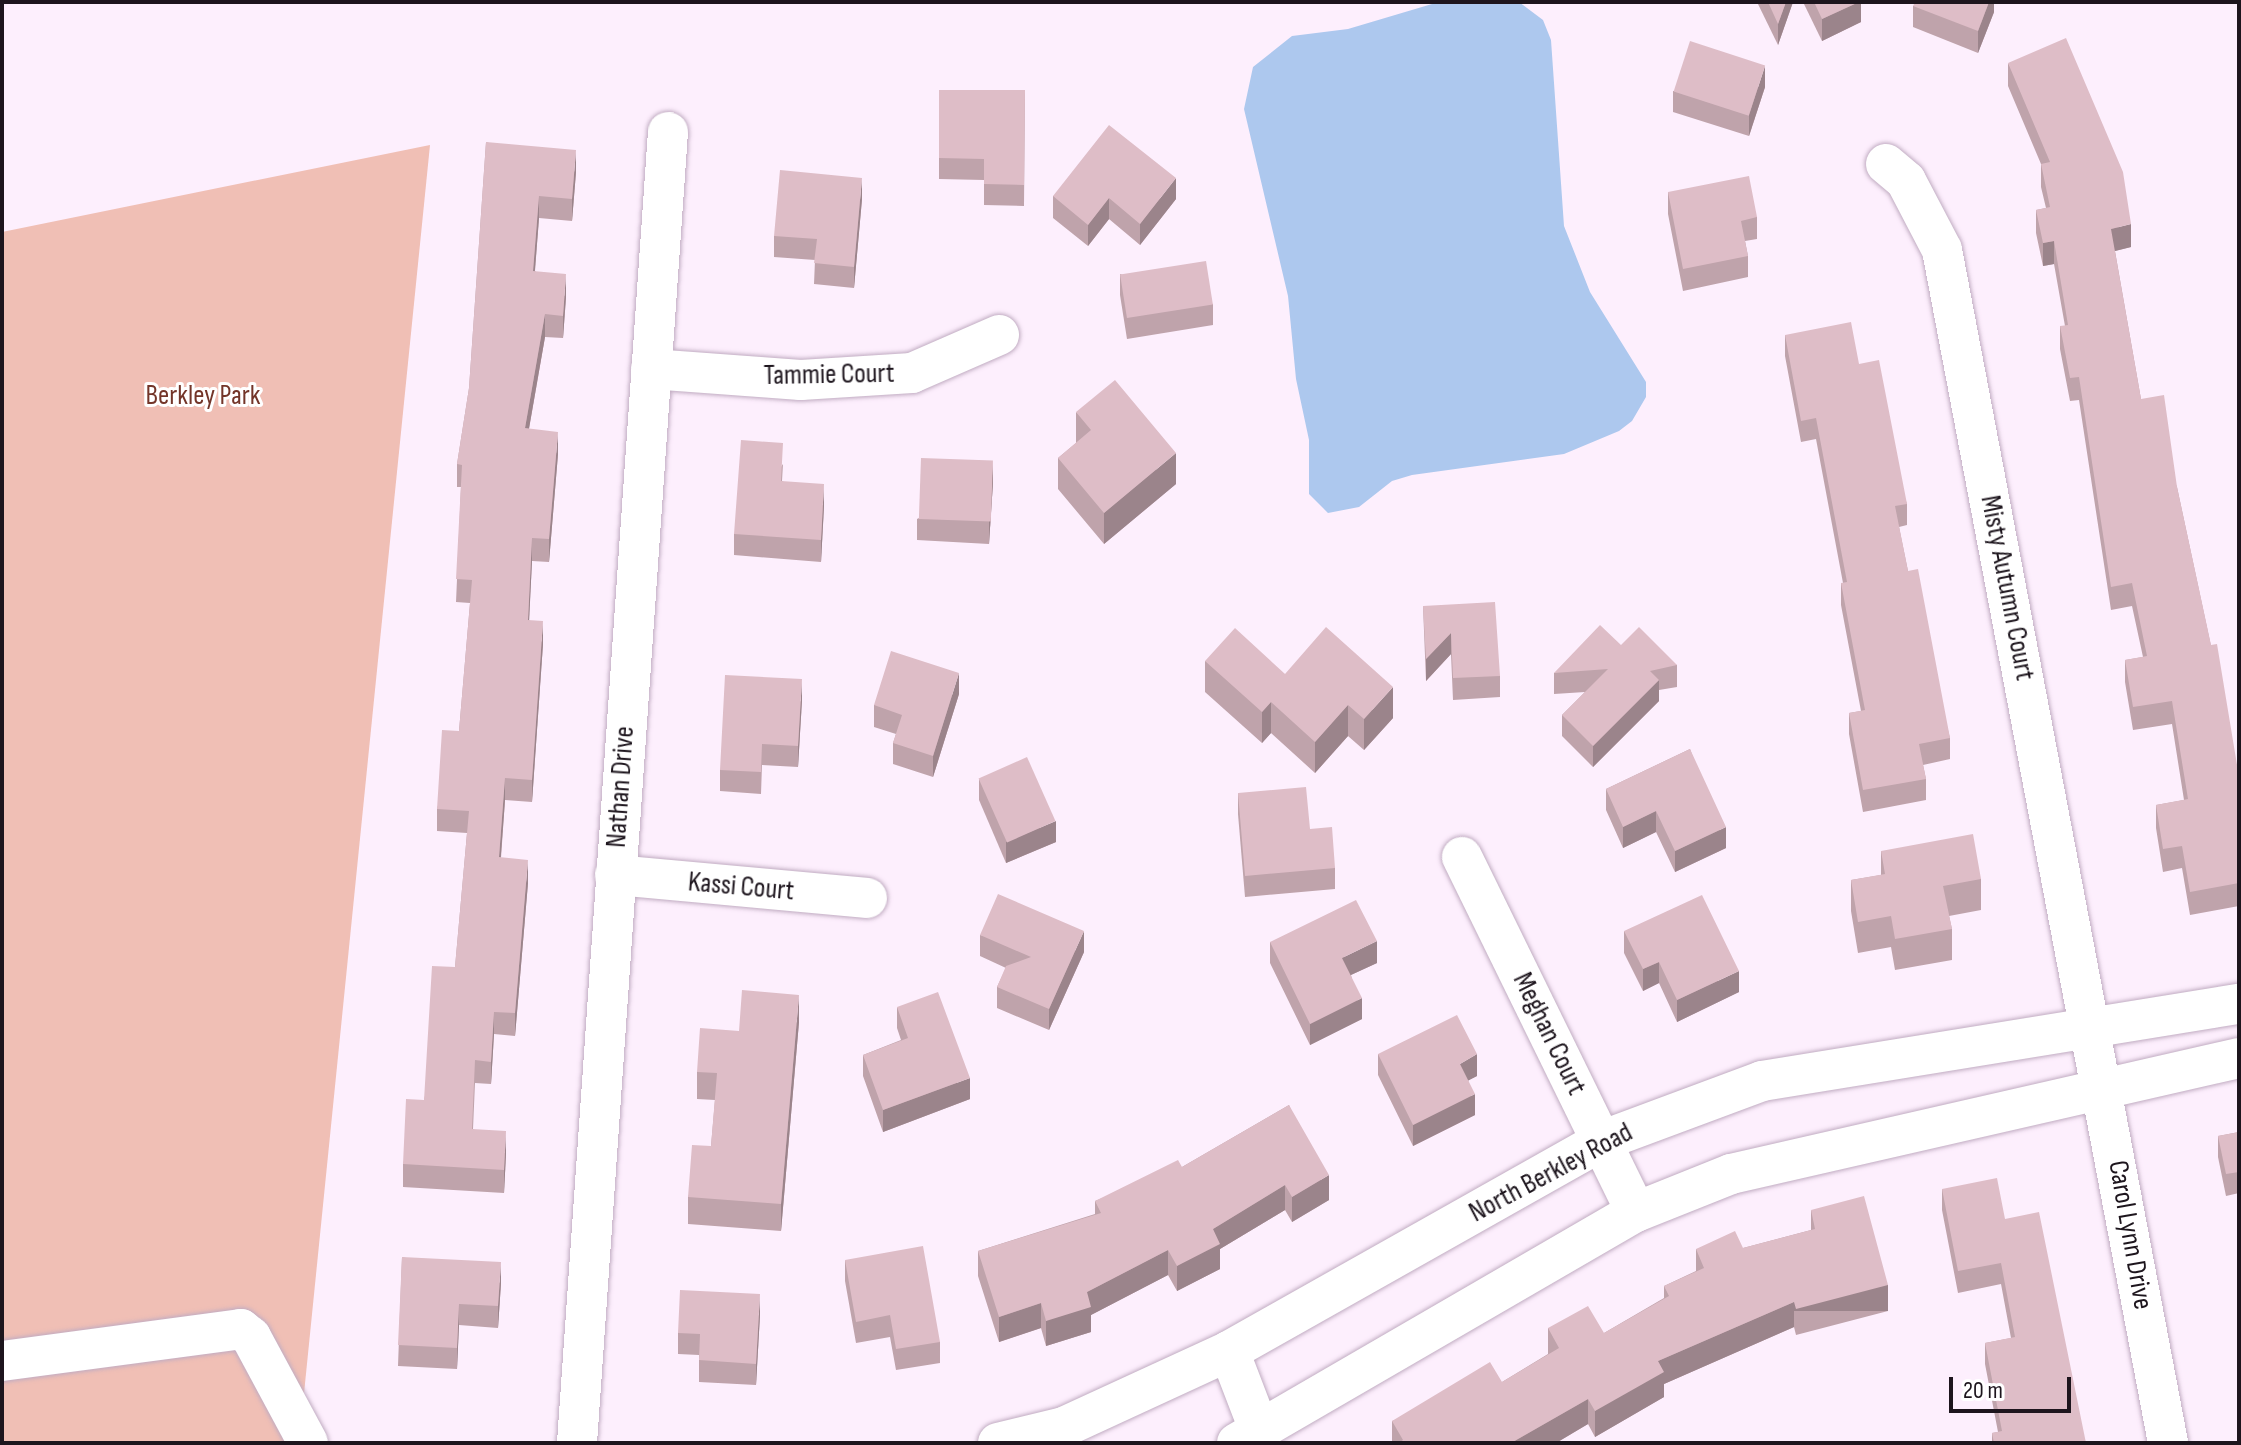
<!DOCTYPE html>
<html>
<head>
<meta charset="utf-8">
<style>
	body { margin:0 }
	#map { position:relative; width:2241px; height:1445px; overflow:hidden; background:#fdeffd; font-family:"Sofia Sans Condensed",sans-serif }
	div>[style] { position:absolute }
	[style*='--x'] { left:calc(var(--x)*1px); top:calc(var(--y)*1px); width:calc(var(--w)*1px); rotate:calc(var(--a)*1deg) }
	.green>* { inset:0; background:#f0bfb5 }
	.water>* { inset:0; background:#adc8ee }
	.roads { filter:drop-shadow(0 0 2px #c1acc2) drop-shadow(0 0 2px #c1acc2) }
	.minor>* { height:40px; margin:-20px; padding:0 20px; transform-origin:20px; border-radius:20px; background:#fff }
	.wall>* { inset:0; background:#bfa3ab }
	.shaded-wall>* { inset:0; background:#9b848b; transform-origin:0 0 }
	.building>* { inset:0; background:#debdc7; transform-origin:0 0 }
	span { translate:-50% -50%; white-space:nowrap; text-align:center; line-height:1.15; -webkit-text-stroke:6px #fff; paint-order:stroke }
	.street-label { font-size:28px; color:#1d151d }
	.park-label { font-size:28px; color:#733529 }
	.frame { position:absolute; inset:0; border:4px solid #1d151d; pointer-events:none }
	.scale { position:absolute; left:1949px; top:1377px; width:122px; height:36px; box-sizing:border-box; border:4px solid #1d151d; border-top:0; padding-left:10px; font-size:24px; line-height:28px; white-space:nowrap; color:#1d151d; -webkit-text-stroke:6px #fff; paint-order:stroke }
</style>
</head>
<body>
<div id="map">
	<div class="green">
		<div style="clip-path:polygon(430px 145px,299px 1443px,2px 1443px,2px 232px)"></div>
	</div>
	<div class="water">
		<div style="clip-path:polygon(1519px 2px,1543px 20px,1551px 40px,1564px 226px,1590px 292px,1646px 382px,1646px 397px,1632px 421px,1619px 431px,1564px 454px,1412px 475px,1392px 481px,1359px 507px,1328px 513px,1309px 494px,1309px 440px,1296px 379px,1288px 296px,1244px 109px,1253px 67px,1292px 36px,1348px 29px,1432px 4px)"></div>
	</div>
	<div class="roads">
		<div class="minor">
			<div style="--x:1886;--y:164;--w:26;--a:40"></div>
			<div style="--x:1906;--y:181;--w:78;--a:62.4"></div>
			<div style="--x:1942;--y:250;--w:1214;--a:79.27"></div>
			<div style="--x:651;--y:369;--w:150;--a:4.2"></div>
			<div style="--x:801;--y:380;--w:111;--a:-3.6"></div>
			<div style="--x:912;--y:373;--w:95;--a:-23.6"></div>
			<div style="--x:1462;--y:857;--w:395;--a:63.9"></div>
			<div style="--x:615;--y:875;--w:253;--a:5.2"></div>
			<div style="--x:1229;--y:1351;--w:78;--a:69"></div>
			<div style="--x:1257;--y:1424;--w:19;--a:90"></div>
			<div style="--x:2;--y:1361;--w:241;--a:-7.6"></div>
			<div style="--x:241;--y:1329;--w:13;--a:39"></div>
			<div style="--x:251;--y:1337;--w:120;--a:61.7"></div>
			<div style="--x:577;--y:1443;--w:1314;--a:-86.03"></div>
			<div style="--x:998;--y:1443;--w:68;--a:-13.6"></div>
			<div style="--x:1064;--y:1427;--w:182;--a:-24.7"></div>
			<div style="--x:1229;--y:1351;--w:427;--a:-29.4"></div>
			<div style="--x:1601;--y:1141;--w:172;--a:-20.4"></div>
			<div style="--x:1762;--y:1081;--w:483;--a:-9.2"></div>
			<div style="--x:1237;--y:1443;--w:461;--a:-30.1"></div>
			<div style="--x:1636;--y:1212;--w:102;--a:-21.8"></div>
			<div style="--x:1731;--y:1174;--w:521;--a:-12.86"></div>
		</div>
	</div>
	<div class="wall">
		<div style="clip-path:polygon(1757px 2px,1793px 2px,1778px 45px)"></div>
		<div style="clip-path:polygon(1803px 2px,1861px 2px,1861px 22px,1822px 41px)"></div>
		<div style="clip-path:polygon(1994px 2px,1994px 12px,1978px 53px,1913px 27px,1913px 6px)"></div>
		<div style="clip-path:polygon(2008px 63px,2131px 247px,2115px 251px,2141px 399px,2177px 487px,2239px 777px,2239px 906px,2190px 915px,2182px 868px,2163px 872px,2156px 828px,2156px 805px,2184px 800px,2172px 724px,2133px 730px,2125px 682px,2125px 660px,2143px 657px,2132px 606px,2111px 610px,2079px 400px,2070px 401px,2060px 349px,2060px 326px,2065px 326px,2054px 264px,2043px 266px,2036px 233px,2036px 210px,2046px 208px,2041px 187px,2041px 164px,2008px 86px)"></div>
		<div style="clip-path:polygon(1765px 87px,1749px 136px,1673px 112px,1673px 91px)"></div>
		<div style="clip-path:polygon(939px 90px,1025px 90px,1024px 206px,984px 205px,984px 180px,939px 179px)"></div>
		<div style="clip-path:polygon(486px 142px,576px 172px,572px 221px,539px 218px,535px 271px,566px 297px,563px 338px,545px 337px,529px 429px,558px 454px,549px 562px,532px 561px,529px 620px,543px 644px,532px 802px,505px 800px,501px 858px,528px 883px,515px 1036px,494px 1034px,491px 1084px,475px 1083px,473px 1129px,506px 1154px,504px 1193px,403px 1187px,403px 1164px,424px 1100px,455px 967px,467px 833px,437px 831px,437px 809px,459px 731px,470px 603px,456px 602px,461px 487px,457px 487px,457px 464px,469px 388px)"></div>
		<div style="clip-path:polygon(1668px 192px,1757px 217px,1757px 239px,1745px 241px,1748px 256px,1748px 277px,1683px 291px,1668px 214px)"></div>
		<div style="clip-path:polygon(1053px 196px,1176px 199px,1140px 245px,1109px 219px,1088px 246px,1053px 218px)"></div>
		<div style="clip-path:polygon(862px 199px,854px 288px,814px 284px,815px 260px,774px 257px,774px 236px)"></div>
		<div style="clip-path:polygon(1120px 274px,1213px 304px,1213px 325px,1127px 339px,1120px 295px)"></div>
		<div style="clip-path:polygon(1785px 335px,1859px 364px,1907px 504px,1907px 525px,1899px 527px,1908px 571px,1950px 738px,1950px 759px,1923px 765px,1926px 779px,1926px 800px,1863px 812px,1849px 734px,1849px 713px,1861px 711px,1841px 605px,1841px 583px,1843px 583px,1816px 439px,1801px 442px,1785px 356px)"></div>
		<div style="clip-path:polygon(1076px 412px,1176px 484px,1104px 544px,1058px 489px,1058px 458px,1076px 443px)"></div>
		<div style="clip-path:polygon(783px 464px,782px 481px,824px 506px,821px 562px,734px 555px,734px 534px)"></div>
		<div style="clip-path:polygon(993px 482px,989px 544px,917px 540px,917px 519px)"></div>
		<div style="clip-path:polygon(1423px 606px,1500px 676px,1500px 697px,1453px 700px,1451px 654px,1426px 681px)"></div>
		<div style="clip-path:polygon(1621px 645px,1677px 665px,1677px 687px,1659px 690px,1659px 701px,1593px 767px,1562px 736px,1562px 715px,1585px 692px,1554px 694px,1554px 673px)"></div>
		<div style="clip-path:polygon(1205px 661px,1285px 674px,1393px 718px,1364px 750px,1348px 736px,1315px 773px,1271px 733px,1262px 743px,1205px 692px)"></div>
		<div style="clip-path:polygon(959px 694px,933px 777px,893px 764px,893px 743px,896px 734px,874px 727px,874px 705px)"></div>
		<div style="clip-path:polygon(802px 700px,798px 767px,762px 765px,761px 794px,720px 791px,720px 770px)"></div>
		<div style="clip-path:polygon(1690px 749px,1726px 848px,1675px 872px,1656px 832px,1623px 848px,1606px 810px,1606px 789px)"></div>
		<div style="clip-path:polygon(979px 779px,1056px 842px,1006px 863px,979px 800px)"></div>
		<div style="clip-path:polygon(1238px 793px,1310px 829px,1335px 868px,1335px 889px,1245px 897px,1238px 814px)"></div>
		<div style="clip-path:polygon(1881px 851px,1981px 879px,1981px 910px,1949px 916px,1952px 929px,1952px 960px,1895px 970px,1891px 947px,1858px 953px,1851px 911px,1851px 880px,1881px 875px)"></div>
		<div style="clip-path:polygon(1624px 931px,1739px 992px,1677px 1022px,1659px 983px,1643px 991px,1624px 953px)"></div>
		<div style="clip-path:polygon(980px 935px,1084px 952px,1049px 1030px,997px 1008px,997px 987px,1006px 968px,980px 956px)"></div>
		<div style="clip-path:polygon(1270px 942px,1377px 963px,1351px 975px,1362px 1019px,1310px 1045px,1270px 963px)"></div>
		<div style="clip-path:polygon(897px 1007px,970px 1099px,883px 1132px,863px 1076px,863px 1055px,901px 1040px,897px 1028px)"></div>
		<div style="clip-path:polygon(799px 1022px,781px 1231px,688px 1224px,688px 1197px,711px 1146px,715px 1100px,697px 1099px,697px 1072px,739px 1031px)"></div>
		<div style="clip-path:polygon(1378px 1054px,1477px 1076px,1468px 1080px,1475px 1115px,1413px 1146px,1378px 1075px)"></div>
		<div style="clip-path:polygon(1289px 1105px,1329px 1200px,1292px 1222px,1285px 1210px,1220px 1249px,1220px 1269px,1177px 1291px,1168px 1275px,1091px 1315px,1091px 1332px,1046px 1346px,1041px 1328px,999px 1342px,978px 1276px,978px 1251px,1095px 1214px,1095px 1201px,1182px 1167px)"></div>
		<div style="clip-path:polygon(2239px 1132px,2239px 1193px,2226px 1196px,2218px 1157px,2218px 1136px)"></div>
		<div style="clip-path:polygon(1942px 1189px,2005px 1219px,2086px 1443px,1992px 1443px,1992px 1433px,1998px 1432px,1985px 1364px,1985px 1343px,2011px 1338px,2001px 1284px,1958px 1293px,1942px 1210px)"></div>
		<div style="clip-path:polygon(1811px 1210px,1888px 1311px,1796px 1335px,1794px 1327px,1664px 1384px,1664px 1397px,1595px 1437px,1588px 1424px,1556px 1443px,1392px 1443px,1392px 1421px,1502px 1382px,1548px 1354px,1548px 1328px,1604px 1333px,1664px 1298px,1664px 1286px,1696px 1271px,1696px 1249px,1743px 1248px,1811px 1230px)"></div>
		<div style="clip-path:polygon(402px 1257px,501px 1283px,498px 1328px,459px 1325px,457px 1369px,398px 1366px)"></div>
		<div style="clip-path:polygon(845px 1260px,940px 1342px,940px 1363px,896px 1370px,890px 1337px,856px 1343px,845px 1281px)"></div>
		<div style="clip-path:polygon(760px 1315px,756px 1385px,699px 1382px,699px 1355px,678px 1354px,678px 1333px)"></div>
	</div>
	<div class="shaded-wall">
		<div style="clip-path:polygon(1786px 2px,1793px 2px,1778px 45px,1778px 24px)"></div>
		<div style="clip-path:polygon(1859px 2px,1861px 2px,1861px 22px,1822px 41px,1822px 19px)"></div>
		<div style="clip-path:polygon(1989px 2px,1994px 2px,1994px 12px,1978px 53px,1978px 31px)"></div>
		<div style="clip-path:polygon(1765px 66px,1765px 87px,1749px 136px,1749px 115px)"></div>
		<div style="clip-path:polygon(576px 150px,576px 172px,572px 221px,572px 199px)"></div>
		<div style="clip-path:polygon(862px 178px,862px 199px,854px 288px,854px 267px)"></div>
		<div style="clip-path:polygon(1176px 178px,1176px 199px,1140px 245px,1140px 224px)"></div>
		<div style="clip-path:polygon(539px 196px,539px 218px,533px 294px,533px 271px)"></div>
		<div style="clip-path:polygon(1109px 198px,1109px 219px,1088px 246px,1088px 225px)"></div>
		<div style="clip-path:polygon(2131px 224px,2131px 247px,2111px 252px,2111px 229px)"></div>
		<div style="clip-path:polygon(2054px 241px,2054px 264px,2043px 266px,2043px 243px)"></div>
		<div style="clip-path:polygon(566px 274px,566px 297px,563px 338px,563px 316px)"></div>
		<div style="clip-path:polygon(545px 314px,545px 337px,525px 451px,525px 428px)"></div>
		<div style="clip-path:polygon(558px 432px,558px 454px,549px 562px,549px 539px)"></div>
		<div style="clip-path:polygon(1176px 453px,1176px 484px,1104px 544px,1104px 513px)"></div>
		<div style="clip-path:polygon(993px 461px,993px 482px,989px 544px,989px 522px)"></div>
		<div style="clip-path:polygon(824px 484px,824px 506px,821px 562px,821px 540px)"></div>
		<div style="clip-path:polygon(532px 538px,532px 561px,528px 643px,528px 620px)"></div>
		<div style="clip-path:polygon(543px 621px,543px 644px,532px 802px,532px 780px)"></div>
		<div style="clip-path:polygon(1451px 633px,1451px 654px,1426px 681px,1426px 659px)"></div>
		<div style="clip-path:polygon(959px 673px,959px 694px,933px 777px,933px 756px)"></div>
		<div style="clip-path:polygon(802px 679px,802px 700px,798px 767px,798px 746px)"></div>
		<div style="clip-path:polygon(1659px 680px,1659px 701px,1593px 767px,1593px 746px)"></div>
		<div style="clip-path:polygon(1393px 687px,1393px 718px,1364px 750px,1364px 719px)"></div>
		<div style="clip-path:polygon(1271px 702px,1271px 733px,1262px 743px,1262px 712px)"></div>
		<div style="clip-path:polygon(1348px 705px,1348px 736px,1315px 773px,1315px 742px)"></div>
		<div style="clip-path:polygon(505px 778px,505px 800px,499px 880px,499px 857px)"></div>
		<div style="clip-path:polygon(1656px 811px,1656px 832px,1623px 848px,1623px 827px)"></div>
		<div style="clip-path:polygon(1056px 821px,1056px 842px,1006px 863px,1006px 842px)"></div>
		<div style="clip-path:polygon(1726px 827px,1726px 848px,1675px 872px,1675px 851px)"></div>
		<div style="clip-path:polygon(528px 860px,528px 883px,515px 1036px,515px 1013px)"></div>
		<div style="clip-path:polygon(1084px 931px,1084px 952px,1049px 1030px,1049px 1009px)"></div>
		<div style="clip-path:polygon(1377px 941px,1377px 963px,1342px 979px,1342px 958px)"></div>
		<div style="clip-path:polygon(1659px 962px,1659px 983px,1643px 991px,1643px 969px)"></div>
		<div style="clip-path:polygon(1739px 971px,1739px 992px,1677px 1022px,1677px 1000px)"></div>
		<div style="clip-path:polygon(799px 995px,799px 1022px,781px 1231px,781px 1204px)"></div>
		<div style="clip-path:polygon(1362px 998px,1362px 1019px,1310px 1045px,1310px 1024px)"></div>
		<div style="clip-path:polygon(494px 1012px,494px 1034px,491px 1084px,491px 1062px)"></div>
		<div style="clip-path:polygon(1477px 1054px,1477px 1076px,1460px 1085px,1460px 1064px)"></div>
		<div style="clip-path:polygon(970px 1078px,970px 1099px,883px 1132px,883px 1110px)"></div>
		<div style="clip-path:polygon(1475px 1094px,1475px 1115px,1413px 1146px,1413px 1125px)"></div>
		<div style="clip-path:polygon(506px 1131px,506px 1154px,504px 1193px,504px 1170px)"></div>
		<div style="clip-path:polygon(1329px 1175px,1329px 1200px,1292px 1222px,1292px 1197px)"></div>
		<div style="clip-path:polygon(1285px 1185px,1285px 1210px,1220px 1249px,1220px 1269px,1177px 1291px,1177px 1266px,1213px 1229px)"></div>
		<div style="clip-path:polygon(1168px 1250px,1168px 1275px,1091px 1315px,1091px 1332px,1046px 1346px,1046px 1321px,1087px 1292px)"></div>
		<div style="clip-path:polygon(501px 1262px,501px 1283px,498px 1328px,498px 1306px)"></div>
		<div style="left:1888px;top:1285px;width:26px;height:95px;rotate:90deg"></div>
		<div style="clip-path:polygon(760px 1294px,760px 1315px,756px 1385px,756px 1364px)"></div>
		<div style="clip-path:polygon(1794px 1302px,1794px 1327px,1664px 1384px,1664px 1397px,1595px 1437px,1595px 1411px,1658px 1361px)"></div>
		<div style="clip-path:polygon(1041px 1303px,1041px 1328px,999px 1342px,999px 1317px)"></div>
		<div style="clip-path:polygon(459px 1304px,459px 1325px,457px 1369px,457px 1348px)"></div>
		<div style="clip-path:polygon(1588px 1399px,1588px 1424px,1556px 1443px,1511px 1443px)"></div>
	</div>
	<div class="building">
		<div style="clip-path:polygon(1768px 2px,1786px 2px,1778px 24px)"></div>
		<div style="clip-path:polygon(1814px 2px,1859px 2px,1822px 19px)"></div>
		<div style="clip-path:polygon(1915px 2px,1989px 2px,1978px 31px,1913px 6px)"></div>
		<div style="clip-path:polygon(2066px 38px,2123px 172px,2131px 224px,2111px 229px,2141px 399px,2164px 395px,2177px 487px,2211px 645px,2217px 644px,2239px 777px,2239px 883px,2190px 892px,2182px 846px,2163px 849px,2156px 805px,2188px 799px,2172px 701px,2133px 707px,2125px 660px,2147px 656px,2132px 583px,2111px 587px,2079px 377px,2070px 378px,2060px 326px,2068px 325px,2054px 241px,2043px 243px,2036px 210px,2050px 207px,2041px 164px,2050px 162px,2008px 63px)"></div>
		<div style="left:1690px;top:41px;width:79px;height:53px;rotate:18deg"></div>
		<div style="clip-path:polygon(939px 90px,1025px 90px,1024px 185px,984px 184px,984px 159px,939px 158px)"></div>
		<div style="clip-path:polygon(1109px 125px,1176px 178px,1140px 224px,1109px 198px,1088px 225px,1053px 196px)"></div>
		<div style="clip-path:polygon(486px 142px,576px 150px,572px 199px,539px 196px,533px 271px,566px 274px,563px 316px,545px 314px,525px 428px,558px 432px,549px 539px,532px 538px,528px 620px,543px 621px,532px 780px,505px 778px,499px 857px,528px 860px,515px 1013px,494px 1012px,491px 1062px,475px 1060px,472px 1129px,506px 1131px,504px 1170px,403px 1164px,406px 1099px,424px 1100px,432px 966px,455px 967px,469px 811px,437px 809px,442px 730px,459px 731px,472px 580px,456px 579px,462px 465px,457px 464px,469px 388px)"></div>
		<div style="clip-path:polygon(780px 170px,862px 178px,854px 267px,814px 263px,817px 239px,774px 236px)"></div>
		<div style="clip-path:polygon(1749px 176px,1757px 217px,1741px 221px,1748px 256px,1683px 269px,1668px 192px)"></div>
		<div style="left:1206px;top:261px;width:44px;height:87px;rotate:81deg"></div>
		<div style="clip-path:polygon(1851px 322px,1859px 364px,1879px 360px,1907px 504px,1895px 506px,1908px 571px,1918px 569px,1950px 738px,1919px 744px,1926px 779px,1863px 790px,1849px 713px,1865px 710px,1841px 583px,1847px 582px,1816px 418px,1801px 421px,1785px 335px)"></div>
		<div style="clip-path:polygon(1115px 380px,1176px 453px,1104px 513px,1058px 458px,1091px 430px,1076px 412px)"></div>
		<div style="clip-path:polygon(741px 440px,783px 443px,781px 481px,824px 484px,821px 540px,734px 534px)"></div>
		<div style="left:921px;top:458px;width:72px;height:61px;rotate:2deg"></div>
		<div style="clip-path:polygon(1495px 602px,1500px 676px,1453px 678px,1451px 633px,1426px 659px,1423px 606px)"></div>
		<div style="clip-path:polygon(1600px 625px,1621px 645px,1639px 627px,1677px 665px,1650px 671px,1659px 680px,1593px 746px,1562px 715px,1608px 669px,1554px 673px)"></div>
		<div style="clip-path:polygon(1326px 627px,1393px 687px,1364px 719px,1348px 705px,1315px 742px,1271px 702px,1262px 712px,1205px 661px,1235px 628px,1285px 674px)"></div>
		<div style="clip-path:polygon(891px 651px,959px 673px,933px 756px,893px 743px,902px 715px,874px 705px)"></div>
		<div style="clip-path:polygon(725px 675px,802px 679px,798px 746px,762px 744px,761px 772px,720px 770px)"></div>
		<div style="clip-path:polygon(1690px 749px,1726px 827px,1675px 851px,1656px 811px,1623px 827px,1606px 789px)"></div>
		<div style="left:1027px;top:757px;width:70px;height:53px;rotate:66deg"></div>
		<div style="clip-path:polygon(1306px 787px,1310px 829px,1332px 827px,1335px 868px,1245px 876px,1238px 793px)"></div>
		<div style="clip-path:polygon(1973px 834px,1981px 879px,1943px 886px,1952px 929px,1895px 939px,1891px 916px,1858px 922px,1851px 880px,1885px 874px,1881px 851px)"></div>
		<div style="clip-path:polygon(998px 894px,1084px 931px,1049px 1009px,997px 987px,1006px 966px,1031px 957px,980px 935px)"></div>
		<div style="clip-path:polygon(1702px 895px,1739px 971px,1677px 1000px,1659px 962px,1643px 969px,1624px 931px)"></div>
		<div style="clip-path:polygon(1356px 900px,1377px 941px,1342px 958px,1362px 998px,1310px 1024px,1270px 942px)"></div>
		<div style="clip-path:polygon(742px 990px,799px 995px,781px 1204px,688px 1197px,692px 1145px,711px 1146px,717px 1073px,697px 1072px,700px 1028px,739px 1031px)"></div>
		<div style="clip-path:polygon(938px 992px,970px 1078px,883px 1110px,863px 1055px,908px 1038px,897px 1007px)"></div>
		<div style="clip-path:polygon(1457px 1015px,1477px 1054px,1460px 1064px,1475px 1094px,1413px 1125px,1378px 1054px)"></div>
		<div style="clip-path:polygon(1289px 1105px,1329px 1175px,1292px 1197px,1285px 1185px,1213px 1229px,1220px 1244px,1177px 1266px,1168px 1250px,1087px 1292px,1091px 1307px,1046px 1321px,1041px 1303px,999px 1317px,978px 1251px,1101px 1213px,1095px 1201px,1178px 1160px,1182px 1167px)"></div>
		<div style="clip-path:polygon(2239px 1132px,2239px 1172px,2226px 1174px,2218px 1136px)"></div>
		<div style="clip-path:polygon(1997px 1178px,2005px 1219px,2039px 1212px,2086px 1443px,1994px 1443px,1992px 1433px,2002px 1431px,1985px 1343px,2015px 1337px,2001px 1263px,1958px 1271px,1942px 1189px)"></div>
		<div style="clip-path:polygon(1864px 1196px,1888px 1285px,1796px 1309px,1794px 1302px,1658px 1361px,1664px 1372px,1595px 1411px,1588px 1399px,1511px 1443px,1399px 1443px,1403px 1440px,1392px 1421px,1490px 1362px,1502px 1382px,1559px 1348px,1548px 1328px,1588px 1306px,1604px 1333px,1669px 1296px,1664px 1286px,1704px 1268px,1696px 1249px,1735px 1231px,1743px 1248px,1815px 1229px,1811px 1210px)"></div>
		<div style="clip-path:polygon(923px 1246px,940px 1342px,896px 1349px,890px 1315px,856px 1322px,845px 1260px)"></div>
		<div style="clip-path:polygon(402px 1257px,501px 1262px,498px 1306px,459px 1304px,457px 1348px,398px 1345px)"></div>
		<div style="clip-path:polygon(680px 1290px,760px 1294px,756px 1364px,699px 1360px,700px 1334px,678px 1333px)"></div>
	</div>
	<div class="street-label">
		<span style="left:829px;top:375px;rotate:-1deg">Tammie Court</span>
		<span style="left:2007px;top:588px;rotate:79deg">Misty Autumn Court</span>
		<span style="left:621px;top:787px;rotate:-86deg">Nathan Drive</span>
		<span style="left:741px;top:887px;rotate:5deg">Kassi Court</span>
		<span style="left:1549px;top:1034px;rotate:64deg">Meghan Court</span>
		<span style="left:1551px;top:1173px;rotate:-28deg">North Berkley Road</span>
		<span style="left:2130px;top:1235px;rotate:80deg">Carol Lynn Drive</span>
	</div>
	<div class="park-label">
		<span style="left:203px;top:396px">Berkley Park</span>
	</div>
	<div class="frame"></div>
	<div class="scale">20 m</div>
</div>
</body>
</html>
